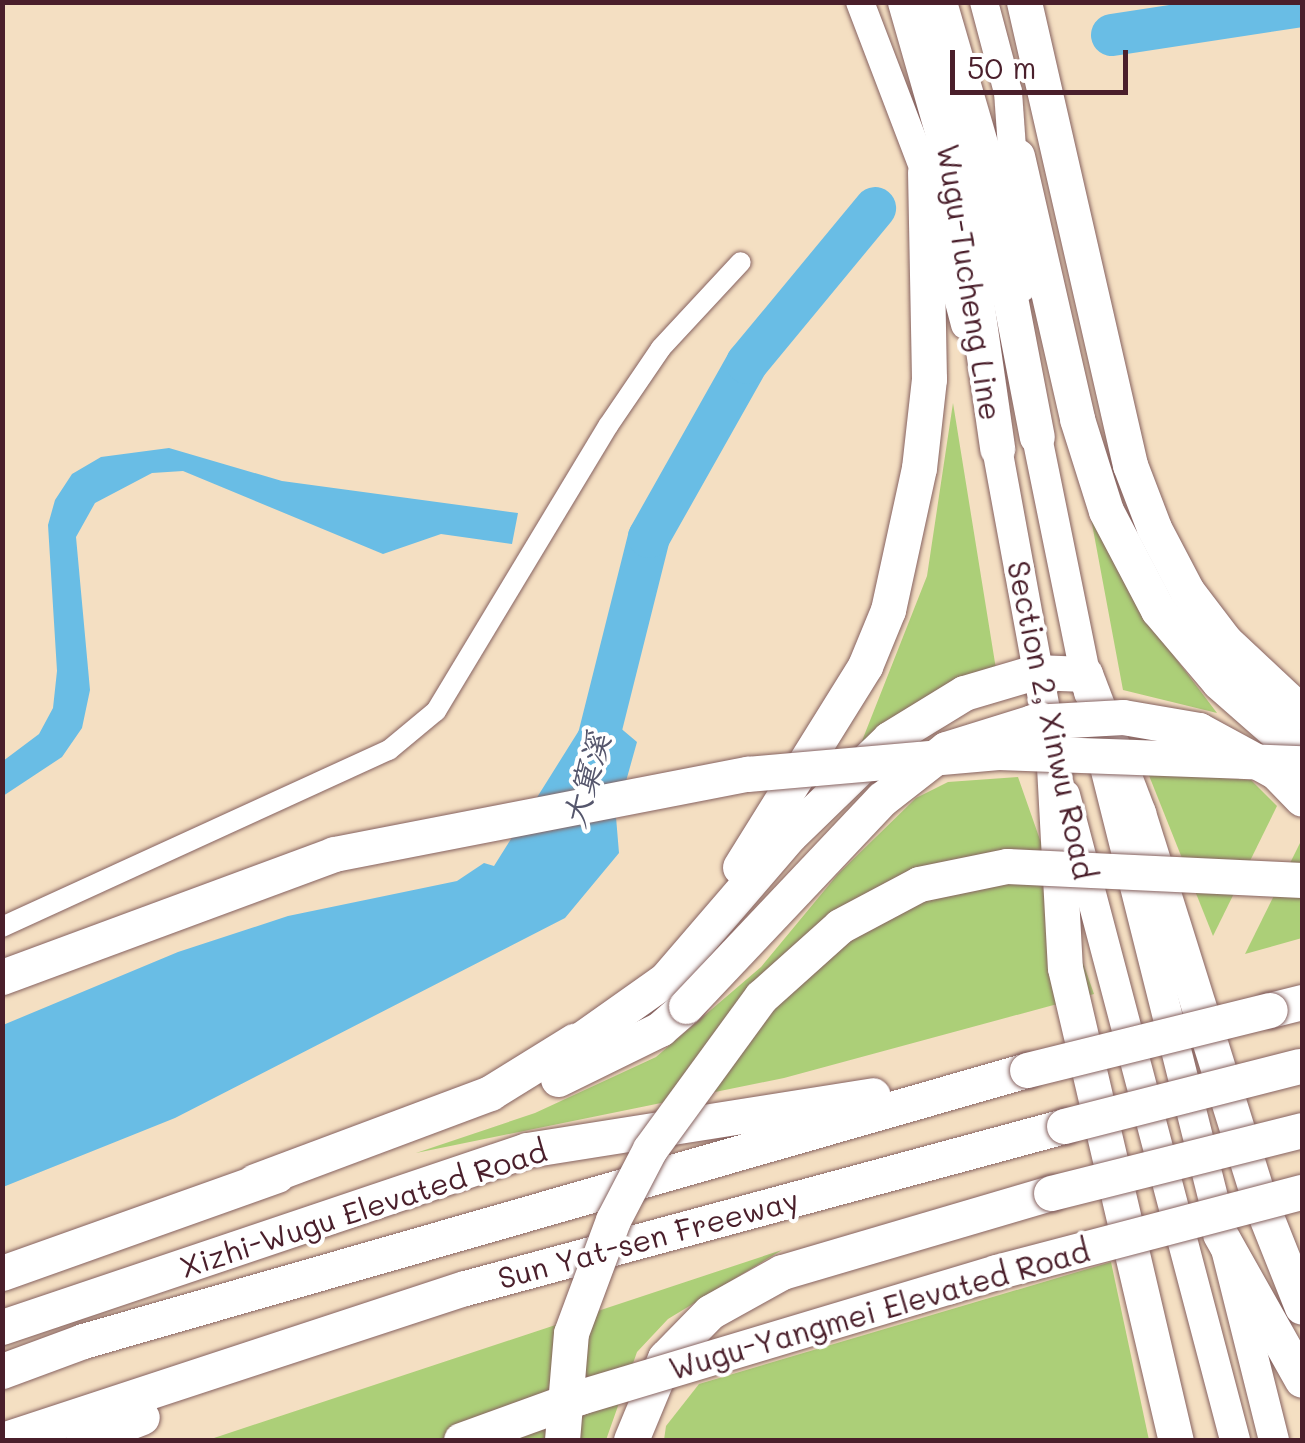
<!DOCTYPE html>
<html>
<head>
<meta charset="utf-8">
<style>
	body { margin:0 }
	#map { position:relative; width:1305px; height:1443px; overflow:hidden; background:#f4dfc2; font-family:Mali,"LXGW WenKai TC",sans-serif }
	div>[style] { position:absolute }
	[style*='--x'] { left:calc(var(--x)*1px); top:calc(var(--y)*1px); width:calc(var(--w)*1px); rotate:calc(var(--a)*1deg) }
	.green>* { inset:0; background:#accf78 }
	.water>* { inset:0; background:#69bde5 }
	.river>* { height:42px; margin:-21px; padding:0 21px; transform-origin:21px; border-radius:21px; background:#69bde5 }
	.roads { filter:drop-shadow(0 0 2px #866260) drop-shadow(0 0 2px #866260) }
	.street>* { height:20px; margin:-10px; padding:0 10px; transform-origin:10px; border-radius:10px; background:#fff }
	.secondary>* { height:28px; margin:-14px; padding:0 14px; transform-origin:14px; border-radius:14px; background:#fff }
	.primary>* { height:30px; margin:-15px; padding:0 15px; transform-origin:15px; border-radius:15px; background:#fff }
	.highway>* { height:35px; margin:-17.5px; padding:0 17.5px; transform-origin:17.5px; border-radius:17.5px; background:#fff }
	.bridges { filter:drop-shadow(0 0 2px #866260) drop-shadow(0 0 2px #866260) }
	.highway-bridge>* { height:35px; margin:-17.5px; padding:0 17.5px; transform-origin:17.5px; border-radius:17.5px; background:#fff }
	span { translate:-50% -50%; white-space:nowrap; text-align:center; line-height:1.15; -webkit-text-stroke:8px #fff; paint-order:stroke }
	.street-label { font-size:30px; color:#4a1f2b }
	.water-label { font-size:32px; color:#55566c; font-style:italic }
	.frame { position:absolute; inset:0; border:5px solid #4a1f2b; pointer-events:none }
	.scale { position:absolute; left:950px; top:50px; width:178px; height:45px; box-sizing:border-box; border:5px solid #4a1f2b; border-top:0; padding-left:12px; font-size:30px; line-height:35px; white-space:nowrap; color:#4a1f2b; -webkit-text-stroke:8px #fff; paint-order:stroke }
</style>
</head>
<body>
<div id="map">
	<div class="green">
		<div style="clip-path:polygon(953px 403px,996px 669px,858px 751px,927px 576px)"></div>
		<div style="clip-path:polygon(1087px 497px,1155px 631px,1217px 713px,1123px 690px)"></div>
		<div style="clip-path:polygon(1148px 773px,1251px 780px,1277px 806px,1213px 936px)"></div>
		<div style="clip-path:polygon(1018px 777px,1094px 994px,784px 1078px,416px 1153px,535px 1113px,656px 1057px,761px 967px,838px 874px,916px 798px,948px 782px)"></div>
		<div style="clip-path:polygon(1302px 839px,1302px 938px,1245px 954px)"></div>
		<div style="clip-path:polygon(782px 1250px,668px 1319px,637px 1352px,606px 1440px,208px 1440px)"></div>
		<div style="clip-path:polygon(1111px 1262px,1149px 1440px,664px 1440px,666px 1426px,699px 1384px)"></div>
	</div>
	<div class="water">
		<div style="clip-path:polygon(169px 448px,282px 481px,518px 513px,512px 544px,441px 534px,383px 554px,183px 471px,152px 473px,95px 503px,76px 537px,90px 690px,82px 728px,62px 757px,3px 796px,3px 761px,39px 734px,53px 708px,57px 671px,48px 525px,55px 500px,72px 474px,101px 457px)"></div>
		<div style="clip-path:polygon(605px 715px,637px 742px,616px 817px,619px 853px,565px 918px,175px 1118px,3px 1187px,3px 1025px,178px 952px,288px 916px,457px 881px,484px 863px,494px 866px,583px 724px)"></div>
	</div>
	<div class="river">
		<div style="--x:1112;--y:35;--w:192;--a:-8.7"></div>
		<div style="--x:591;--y:768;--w:238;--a:-75.9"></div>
		<div style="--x:649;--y:537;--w:200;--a:-60.6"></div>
		<div style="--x:747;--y:363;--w:201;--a:-50.4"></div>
	</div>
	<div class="roads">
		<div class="street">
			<div style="--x:2;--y:927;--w:426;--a:-24.6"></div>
			<div style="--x:389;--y:750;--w:61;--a:-39.7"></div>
			<div style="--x:436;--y:711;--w:333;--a:-58.9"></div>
			<div style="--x:608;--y:426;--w:94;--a:-55.8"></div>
			<div style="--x:661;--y:348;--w:117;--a:-47.1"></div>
		</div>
		<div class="secondary">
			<div style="--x:860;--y:2;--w:182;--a:69.1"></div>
			<div style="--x:925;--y:172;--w:158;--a:75.3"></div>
			<div style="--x:984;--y:2;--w:93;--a:75.1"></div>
			<div style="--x:1008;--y:92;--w:196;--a:85.9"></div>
		</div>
		<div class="primary">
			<div style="--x:1037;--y:437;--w:261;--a:78.5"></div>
			<div style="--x:997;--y:448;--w:298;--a:79.6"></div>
			<div style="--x:1098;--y:739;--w:723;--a:75.91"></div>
			<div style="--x:1065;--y:795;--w:667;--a:75.23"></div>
		</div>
		<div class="highway">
			<div style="--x:905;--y:2;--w:203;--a:74"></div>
			<div style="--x:961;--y:197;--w:254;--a:81.8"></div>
			<div style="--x:939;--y:2;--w:151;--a:73.8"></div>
			<div style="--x:981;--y:147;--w:295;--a:79.1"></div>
			<div style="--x:1024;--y:2;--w:475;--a:77.1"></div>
			<div style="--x:1130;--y:465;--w:67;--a:69.1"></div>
			<div style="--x:1154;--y:528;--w:71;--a:62.4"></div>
			<div style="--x:1187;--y:591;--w:63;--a:52.8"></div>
			<div style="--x:1225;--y:641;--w:105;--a:43.1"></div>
			<div style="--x:1017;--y:156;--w:270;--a:77.1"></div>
			<div style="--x:1077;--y:419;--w:96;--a:72.5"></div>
			<div style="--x:1106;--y:511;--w:112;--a:62.3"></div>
			<div style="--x:1158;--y:610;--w:94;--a:49.7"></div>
			<div style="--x:1219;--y:682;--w:111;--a:41.3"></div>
			<div style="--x:1053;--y:748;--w:220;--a:86.9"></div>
			<div style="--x:1065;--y:968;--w:485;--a:76.8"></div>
			<div style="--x:740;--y:867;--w:237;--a:-58.1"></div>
			<div style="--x:865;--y:666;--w:61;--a:-67.7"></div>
			<div style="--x:888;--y:610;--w:145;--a:-77.7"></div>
			<div style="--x:919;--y:468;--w:90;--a:-83.6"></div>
			<div style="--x:929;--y:379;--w:207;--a:-91.1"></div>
			<div style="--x:1270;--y:1010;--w:33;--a:-14"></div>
			<div style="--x:556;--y:1057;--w:135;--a:-35.3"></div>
			<div style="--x:666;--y:979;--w:190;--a:-49.3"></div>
			<div style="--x:790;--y:835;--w:138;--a:-44.1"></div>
			<div style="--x:889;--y:739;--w:88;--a:-31.5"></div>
			<div style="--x:964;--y:693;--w:74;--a:-16.5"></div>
			<div style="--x:1035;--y:672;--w:50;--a:2.3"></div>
			<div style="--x:1085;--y:674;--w:149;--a:69.1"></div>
			<div style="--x:1138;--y:813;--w:405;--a:72.6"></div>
			<div style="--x:1259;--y:1199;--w:116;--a:68.3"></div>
			<div style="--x:558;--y:1079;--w:114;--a:-26.1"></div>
			<div style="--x:660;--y:1029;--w:35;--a:-41"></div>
			<div style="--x:255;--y:1181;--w:251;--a:-20.5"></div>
			<div style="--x:490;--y:1093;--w:99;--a:-31.8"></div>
			<div style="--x:1220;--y:1234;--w:167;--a:60.7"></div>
			<div style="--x:2;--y:1273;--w:292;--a:-19.6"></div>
			<div style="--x:2;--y:1327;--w:554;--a:-18.63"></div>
			<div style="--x:527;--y:1150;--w:350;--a:-9"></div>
			<div style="--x:2;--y:1371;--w:86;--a:-20.3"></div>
			<div style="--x:83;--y:1341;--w:982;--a:-16.02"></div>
			<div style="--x:2;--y:1440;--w:487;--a:-18.2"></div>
			<div style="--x:465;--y:1288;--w:621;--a:-15.13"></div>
			<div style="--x:83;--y:1440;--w:63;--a:-21.3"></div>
			<div style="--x:631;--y:1440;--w:89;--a:-67.5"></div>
			<div style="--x:665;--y:1358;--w:64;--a:-45.6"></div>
			<div style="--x:710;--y:1312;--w:82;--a:-29.1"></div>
			<div style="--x:782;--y:1272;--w:280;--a:-16.4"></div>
		</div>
	</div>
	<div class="bridges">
		<div class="highway-bridge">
			<div style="--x:2;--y:977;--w:354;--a:-20.3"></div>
			<div style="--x:334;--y:854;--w:421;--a:-11"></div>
			<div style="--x:747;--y:774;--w:252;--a:-5"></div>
			<div style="--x:998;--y:752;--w:304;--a:2.1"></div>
			<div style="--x:686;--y:1006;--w:285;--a:-46.6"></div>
			<div style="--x:882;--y:799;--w:81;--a:-38"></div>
			<div style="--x:946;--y:749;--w:90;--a:-17.4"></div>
			<div style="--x:1032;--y:722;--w:91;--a:-3.1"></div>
			<div style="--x:1123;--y:717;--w:77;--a:9.7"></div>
			<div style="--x:1199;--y:730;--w:88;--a:28.6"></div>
			<div style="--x:1276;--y:772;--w:37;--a:46"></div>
			<div style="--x:1027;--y:1070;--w:250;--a:-13.9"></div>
			<div style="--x:1064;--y:1126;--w:243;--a:-14.3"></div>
			<div style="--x:1051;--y:1193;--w:259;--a:-14.1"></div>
			<div style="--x:461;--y:1440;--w:127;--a:-19.9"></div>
			<div style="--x:580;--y:1397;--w:434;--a:-16.7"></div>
			<div style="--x:996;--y:1272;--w:316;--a:-14.7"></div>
			<div style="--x:562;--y:1440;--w:107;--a:-85.2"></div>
			<div style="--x:571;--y:1333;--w:121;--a:-69.6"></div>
			<div style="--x:613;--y:1220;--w:80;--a:-62.5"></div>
			<div style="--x:650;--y:1149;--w:188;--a:-53.9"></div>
			<div style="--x:761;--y:997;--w:106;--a:-41.9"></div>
			<div style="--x:840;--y:926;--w:89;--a:-28"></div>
			<div style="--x:919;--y:884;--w:90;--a:-11.6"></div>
			<div style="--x:1007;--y:866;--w:295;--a:2.7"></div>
		</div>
	</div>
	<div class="street-label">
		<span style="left:970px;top:282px;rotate:81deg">Wugu-Tucheng Line</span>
		<span style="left:1052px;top:720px;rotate:78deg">Section 2, Xinwu Road</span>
		<span style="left:363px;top:1208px;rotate:-18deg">Xizhi-Wugu Elevated Road</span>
		<span style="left:648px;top:1238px;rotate:-15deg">Sun Yat-sen Freeway</span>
		<span style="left:879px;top:1309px;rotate:-16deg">Wugu-Yangmei Elevated Road</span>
	</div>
	<div class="water-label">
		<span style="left:585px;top:780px;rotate:-74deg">大窠溪</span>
	</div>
	<div class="frame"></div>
	<div class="scale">50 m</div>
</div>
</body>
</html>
